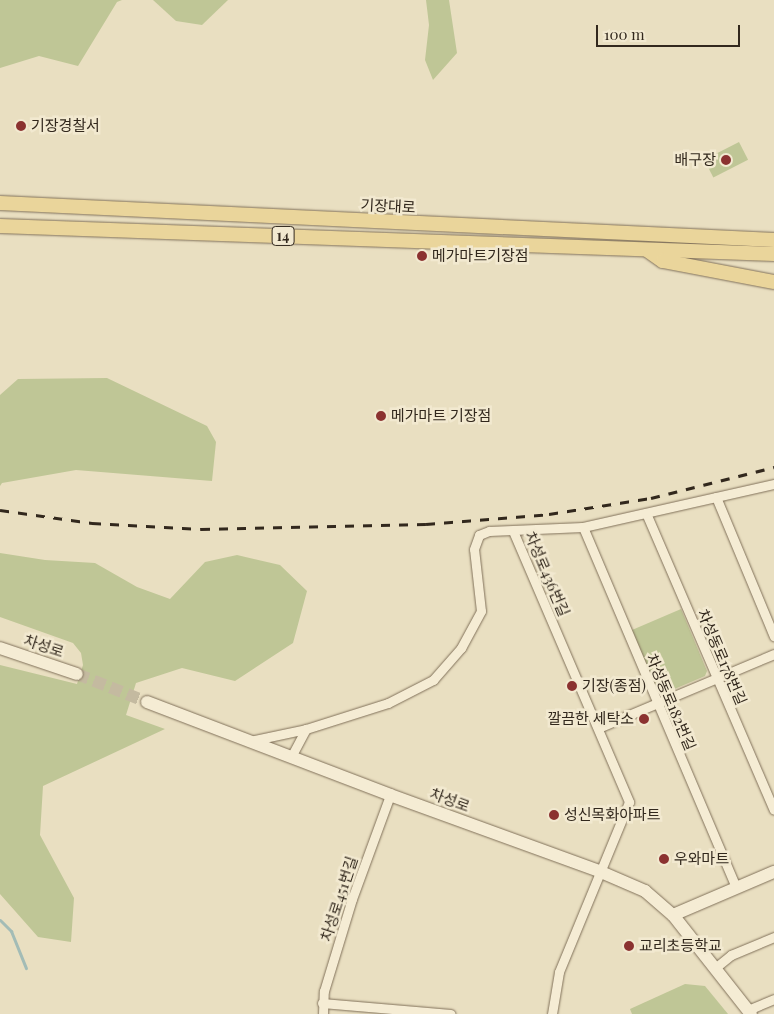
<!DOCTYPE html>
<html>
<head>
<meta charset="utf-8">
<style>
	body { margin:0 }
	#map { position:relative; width:774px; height:1014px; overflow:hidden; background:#e9dfc1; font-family:"Playfair Display","Noto Sans KR",serif }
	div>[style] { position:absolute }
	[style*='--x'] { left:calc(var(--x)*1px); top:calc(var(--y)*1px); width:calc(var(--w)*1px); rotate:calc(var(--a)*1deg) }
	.green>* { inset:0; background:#bfc696; transform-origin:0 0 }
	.stream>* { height:3px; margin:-1.5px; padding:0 1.5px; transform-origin:1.5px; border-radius:1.5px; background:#a3bcb6 }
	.secondary-tunnel>* { height:12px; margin-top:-6px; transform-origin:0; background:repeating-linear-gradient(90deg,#c4baa0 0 12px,transparent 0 18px) }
	.roads { filter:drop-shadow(0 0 1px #81715a) drop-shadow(0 0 1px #81715a) }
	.street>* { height:9px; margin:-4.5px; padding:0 4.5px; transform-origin:4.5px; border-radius:4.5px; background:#f5ecd4 }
	.secondary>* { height:12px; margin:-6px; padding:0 6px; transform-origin:6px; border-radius:6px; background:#f5ecd4 }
	.primary>* { height:14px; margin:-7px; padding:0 7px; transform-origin:7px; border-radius:7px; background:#ead59b }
	.rail>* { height:3px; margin-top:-1.5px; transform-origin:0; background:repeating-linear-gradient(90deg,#32281d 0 9px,transparent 0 18px) }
	.dots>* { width:14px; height:14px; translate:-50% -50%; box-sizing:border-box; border:2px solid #f2e9d0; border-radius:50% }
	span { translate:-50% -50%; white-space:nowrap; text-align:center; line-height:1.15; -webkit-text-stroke:5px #f2e9d0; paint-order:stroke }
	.shield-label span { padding:1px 4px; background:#f2e9d0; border:1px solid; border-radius:4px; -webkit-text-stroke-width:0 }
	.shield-label { font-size:14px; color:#32281d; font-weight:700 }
	.poi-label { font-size:15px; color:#32281d }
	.left { translate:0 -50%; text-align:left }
	.right { translate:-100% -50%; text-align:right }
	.street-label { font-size:15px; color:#32281d }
	.scale { position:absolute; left:596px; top:25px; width:144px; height:22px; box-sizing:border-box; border:2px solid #32281d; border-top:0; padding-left:6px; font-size:15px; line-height:18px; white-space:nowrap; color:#32281d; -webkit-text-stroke:4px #f2e9d0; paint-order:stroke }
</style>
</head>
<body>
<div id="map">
	<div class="green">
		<div style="clip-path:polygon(0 0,122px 0,117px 2px,78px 66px,39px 56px,0 68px)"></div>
		<div style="clip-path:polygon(153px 0,228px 0,202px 25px,176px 21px)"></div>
		<div style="clip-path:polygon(426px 0,449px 0,457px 53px,433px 80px,425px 60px,429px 25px)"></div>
		<div style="left:739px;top:142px;width:20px;height:39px;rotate:63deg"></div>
		<div style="clip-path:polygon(107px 378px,207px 426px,216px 442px,212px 481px,76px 470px,2px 483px,0 486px,0 395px,18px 379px)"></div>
		<div style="clip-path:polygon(0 553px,45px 560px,95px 563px,137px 587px,170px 599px,205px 562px,237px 555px,280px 565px,307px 591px,293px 643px,235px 681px,182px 668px,136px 683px,126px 715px,165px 729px,43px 786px,40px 835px,74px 898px,71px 942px,38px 937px,0 894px,0 665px,77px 684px,83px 665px,81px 653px,73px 643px,0 617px)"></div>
		<div style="clip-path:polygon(681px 609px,707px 671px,705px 676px,665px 693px,657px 689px,632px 630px)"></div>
		<div style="clip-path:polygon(685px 984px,705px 986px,728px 1014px,632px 1014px,630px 1009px)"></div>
	</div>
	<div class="stream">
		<div style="--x:0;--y:920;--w:16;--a:45"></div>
		<div style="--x:11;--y:931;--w:40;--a:68"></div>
	</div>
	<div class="secondary-tunnel">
		<div style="--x:77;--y:674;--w:75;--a:21.8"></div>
	</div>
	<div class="roads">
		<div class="street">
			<div style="--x:716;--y:497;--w:151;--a:67.4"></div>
			<div style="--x:646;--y:513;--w:323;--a:66.7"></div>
			<div style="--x:583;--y:527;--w:392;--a:67"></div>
			<div style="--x:513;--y:531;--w:295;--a:66.8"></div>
			<div style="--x:629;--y:802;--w:184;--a:112.4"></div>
			<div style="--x:559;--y:972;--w:43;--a:99.5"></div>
			<div style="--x:598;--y:728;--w:191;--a:-22.8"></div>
			<div style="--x:250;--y:741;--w:57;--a:-12.1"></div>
			<div style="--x:291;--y:757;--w:32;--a:-62"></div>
			<div style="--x:306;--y:729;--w:86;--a:-17.6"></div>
			<div style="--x:388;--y:703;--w:51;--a:-27.1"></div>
			<div style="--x:433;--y:680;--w:43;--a:-48.8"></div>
			<div style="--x:461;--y:648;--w:42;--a:-61.6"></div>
			<div style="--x:481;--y:611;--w:62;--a:-96.4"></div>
			<div style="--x:474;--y:549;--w:15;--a:-70"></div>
			<div style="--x:479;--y:535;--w:11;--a:-22"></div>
			<div style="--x:489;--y:531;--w:94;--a:-2.4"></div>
			<div style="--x:583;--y:527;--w:196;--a:-12.7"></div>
			<div style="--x:715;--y:968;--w:21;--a:-39"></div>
			<div style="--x:731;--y:955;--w:47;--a:-22.7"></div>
			<div style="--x:322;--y:1003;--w:129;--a:4.9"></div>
			<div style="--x:748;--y:1010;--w:28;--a:-23"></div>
			<div style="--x:323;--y:1014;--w:23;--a:-88"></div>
			<div style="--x:324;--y:991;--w:96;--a:-73.1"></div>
			<div style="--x:352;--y:899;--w:111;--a:-69.9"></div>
		</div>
		<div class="secondary">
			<div style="--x:0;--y:648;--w:81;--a:18.7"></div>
			<div style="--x:147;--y:702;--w:260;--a:20.9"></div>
			<div style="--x:390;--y:795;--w:225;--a:20"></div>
			<div style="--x:601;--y:872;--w:48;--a:23.4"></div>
			<div style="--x:645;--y:891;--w:37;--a:41"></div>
			<div style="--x:673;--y:915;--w:126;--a:51.8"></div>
			<div style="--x:673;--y:915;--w:110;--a:-23.1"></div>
		</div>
		<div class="primary">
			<div style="--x:0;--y:203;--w:775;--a:2.74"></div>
			<div style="--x:0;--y:226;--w:775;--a:2.07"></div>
			<div style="--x:647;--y:250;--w:19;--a:35"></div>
			<div style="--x:663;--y:261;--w:113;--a:10.7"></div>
		</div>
	</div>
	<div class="rail">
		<div style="--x:0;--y:510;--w:93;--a:8"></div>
		<div style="--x:92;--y:523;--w:109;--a:3.2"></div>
		<div style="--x:201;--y:529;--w:225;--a:-1.3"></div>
		<div style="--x:426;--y:524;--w:123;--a:-4.6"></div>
		<div style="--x:549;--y:514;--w:103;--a:-8.9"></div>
		<div style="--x:651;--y:498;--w:127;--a:-14.1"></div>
	</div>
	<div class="dots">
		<div style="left:21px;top:126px;background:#8b3230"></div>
		<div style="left:726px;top:160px;background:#8b3230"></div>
		<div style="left:422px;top:256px;background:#8b3230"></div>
		<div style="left:381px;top:416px;background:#8b3230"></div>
		<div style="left:572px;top:686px;background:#8b3230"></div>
		<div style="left:644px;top:719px;background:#8b3230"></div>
		<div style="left:554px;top:815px;background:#8b3230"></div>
		<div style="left:664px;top:859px;background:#8b3230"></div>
		<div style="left:629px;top:946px;background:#8b3230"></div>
	</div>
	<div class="shield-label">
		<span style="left:283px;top:236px">14</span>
	</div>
	<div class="poi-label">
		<span class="left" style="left:31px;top:126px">기장경찰서</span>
		<span class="right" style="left:716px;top:160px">배구장</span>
		<span class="left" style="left:432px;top:256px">메가마트기장점</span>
		<span class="left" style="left:391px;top:416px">메가마트 기장점</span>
		<span class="left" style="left:582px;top:686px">기장(종점)</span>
		<span class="right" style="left:634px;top:719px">깔끔한 세탁소</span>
		<span class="left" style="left:564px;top:815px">성신목화아파트</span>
		<span class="left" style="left:674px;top:859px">우와마트</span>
		<span class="left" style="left:639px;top:946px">교리초등학교</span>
	</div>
	<div class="street-label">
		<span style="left:388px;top:206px;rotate:3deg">기장대로</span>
		<span style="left:547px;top:574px;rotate:67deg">차성로436번길</span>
		<span style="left:44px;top:646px;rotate:18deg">차성로</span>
		<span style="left:722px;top:657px;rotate:67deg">차성동로178번길</span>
		<span style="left:671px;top:702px;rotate:67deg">차성동로182번길</span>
		<span style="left:450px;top:800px;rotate:20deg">차성로</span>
		<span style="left:339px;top:899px;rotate:-72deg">차성로451번길</span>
	</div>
	<div class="scale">100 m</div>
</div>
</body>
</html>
